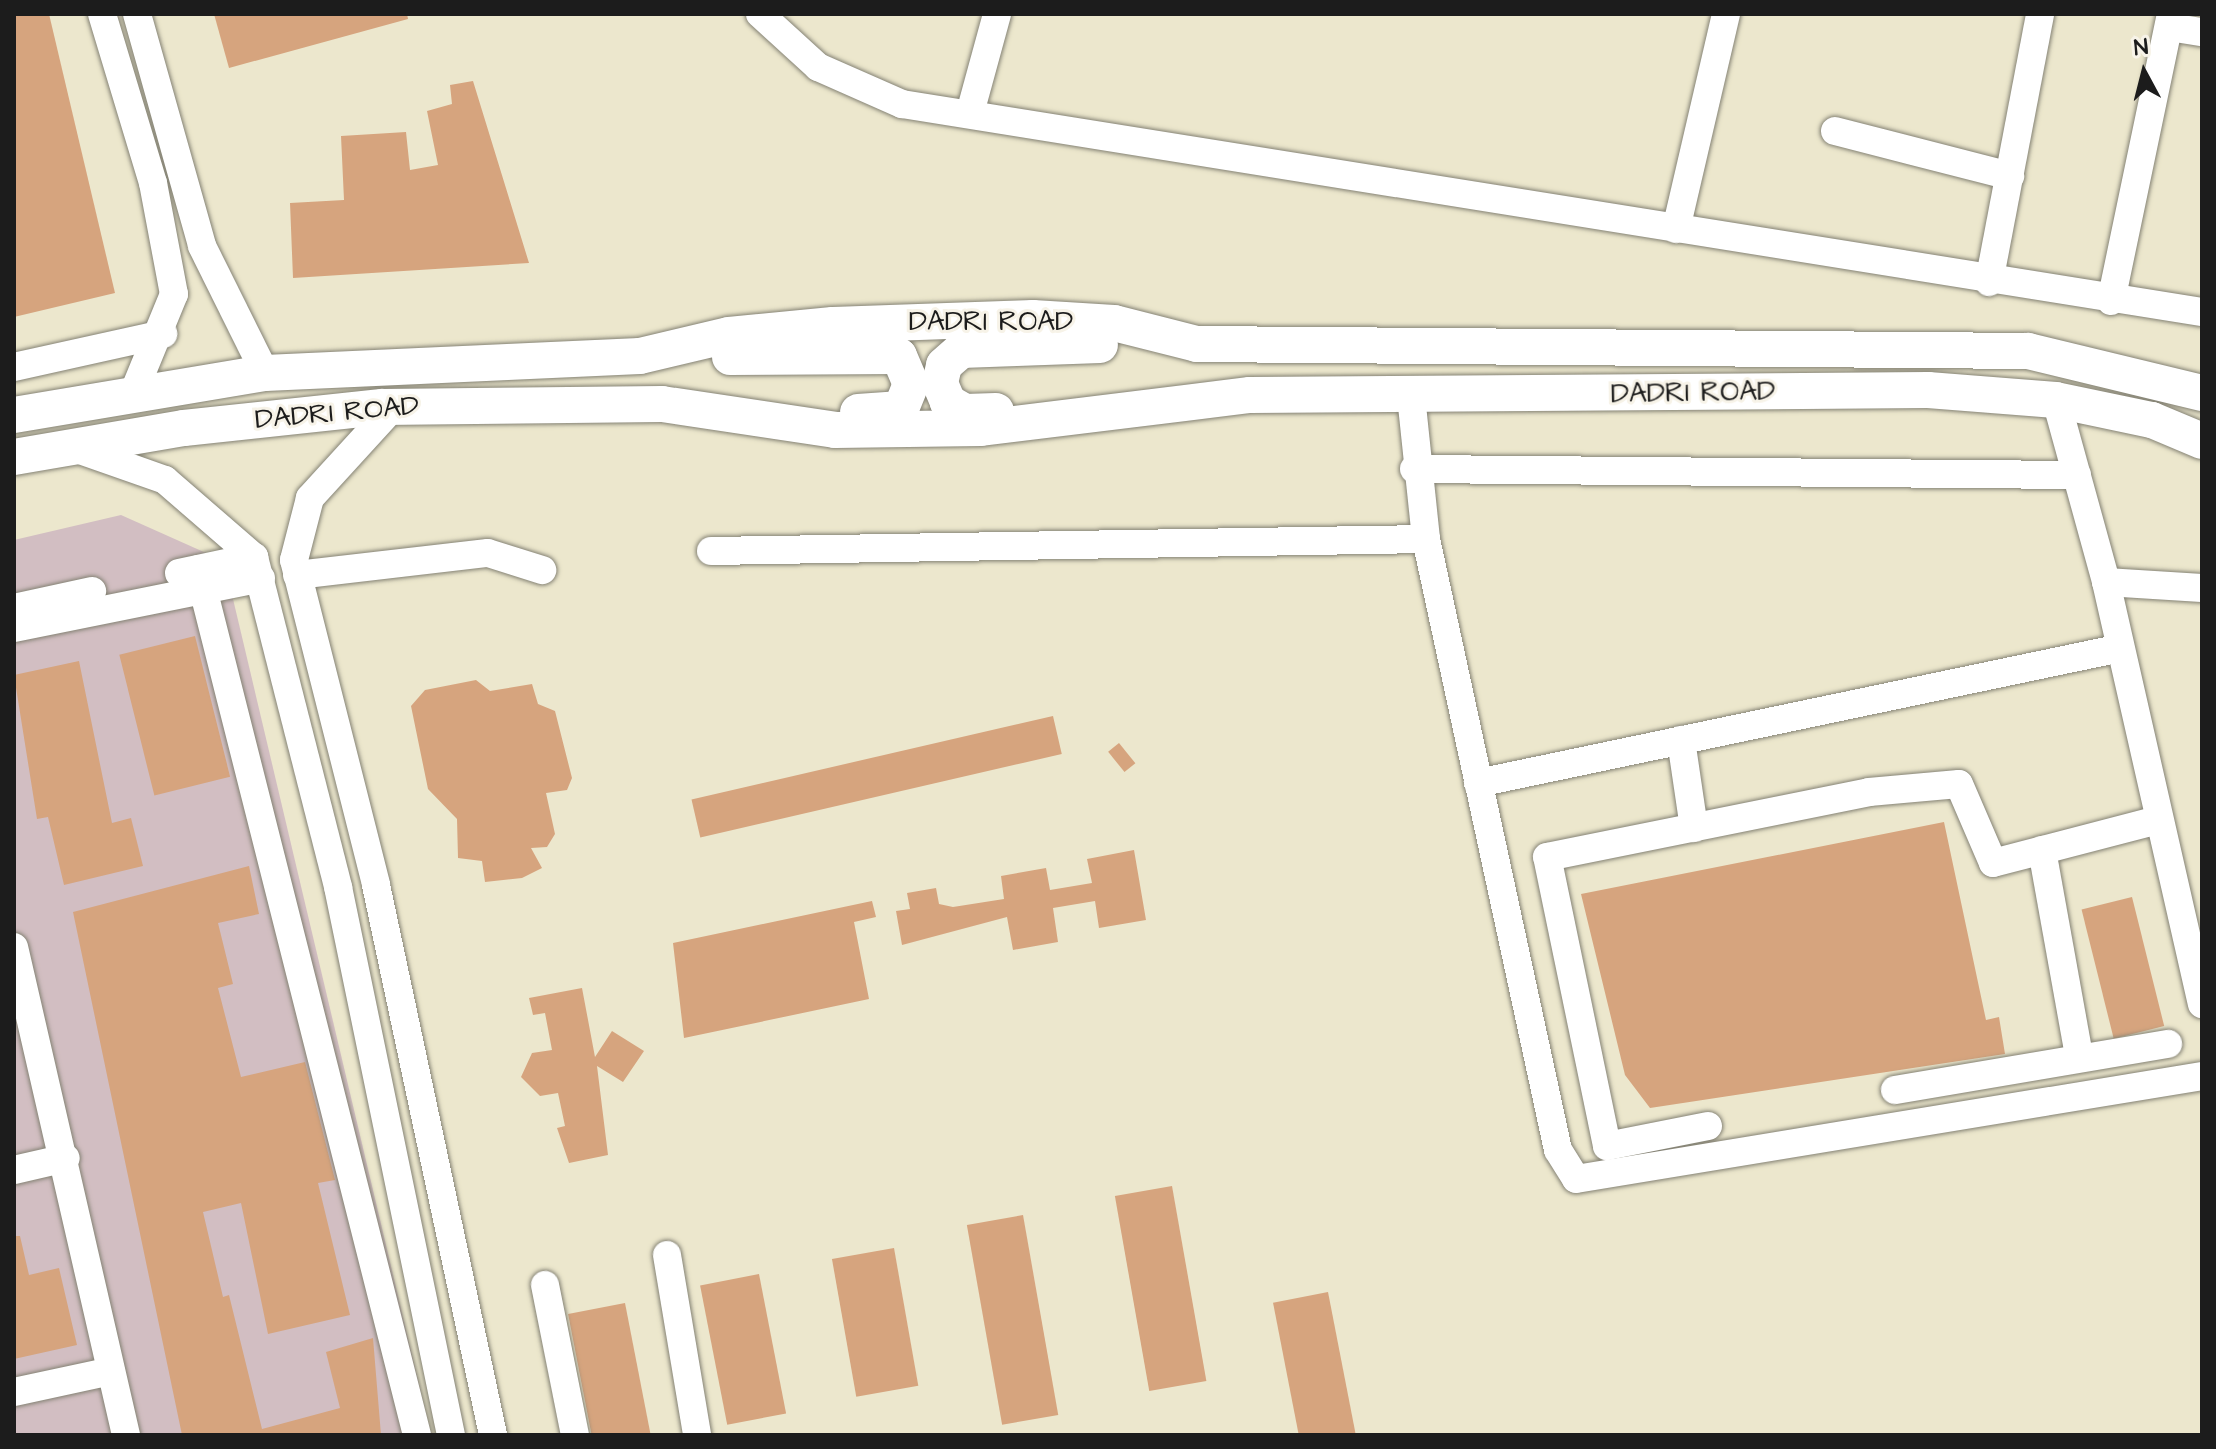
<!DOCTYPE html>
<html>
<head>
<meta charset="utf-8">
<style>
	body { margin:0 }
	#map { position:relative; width:2216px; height:1449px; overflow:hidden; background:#ece7cd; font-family:"Architects Daughter",sans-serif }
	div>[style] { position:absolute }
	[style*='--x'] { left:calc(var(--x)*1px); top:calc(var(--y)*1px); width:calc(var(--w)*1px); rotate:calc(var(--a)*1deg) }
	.industrial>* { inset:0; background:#d2bec2 }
	.building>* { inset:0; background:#d6a47e; transform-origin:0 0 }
	.roads { filter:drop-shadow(0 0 2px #848274) drop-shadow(0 0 2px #848274) }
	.minor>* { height:28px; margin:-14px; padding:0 14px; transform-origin:14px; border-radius:14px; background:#fff }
	.major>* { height:36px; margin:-18px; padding:0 18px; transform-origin:18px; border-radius:18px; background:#fff }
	span { translate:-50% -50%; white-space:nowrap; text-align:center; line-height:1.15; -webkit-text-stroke:6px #f7f3e8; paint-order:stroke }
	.street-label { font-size:28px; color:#1c1c1c }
	.frame { position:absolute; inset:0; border:16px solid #1c1c1c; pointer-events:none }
	.north { position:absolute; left:2104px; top:32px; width:80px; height:80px; -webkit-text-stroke:6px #f7f3e8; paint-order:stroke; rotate:353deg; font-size:22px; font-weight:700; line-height:32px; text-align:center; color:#1c1c1c }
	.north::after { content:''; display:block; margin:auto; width:28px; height:36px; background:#1c1c1c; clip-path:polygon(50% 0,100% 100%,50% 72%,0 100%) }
</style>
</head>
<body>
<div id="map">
	<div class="industrial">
		<div style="clip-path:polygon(121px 515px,224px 561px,431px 1435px,14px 1435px,14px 540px)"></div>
	</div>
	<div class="building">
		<div style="clip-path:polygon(14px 14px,49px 14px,115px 293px,14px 317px)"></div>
		<div style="clip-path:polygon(214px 14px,407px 14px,408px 19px,229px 68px)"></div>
		<div style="clip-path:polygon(473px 81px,529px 263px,293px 278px,290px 203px,344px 200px,341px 136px,406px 132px,410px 170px,438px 165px,427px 111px,452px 104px,450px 85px)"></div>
		<div style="left:195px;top:636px;width:145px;height:78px;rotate:76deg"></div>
		<div style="clip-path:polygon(79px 661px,112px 823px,131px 818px,143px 866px,64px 885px,48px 817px,37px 819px,14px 675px)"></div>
		<div style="clip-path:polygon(476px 680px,490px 691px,532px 684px,538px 704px,555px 711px,572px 778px,567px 790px,546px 793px,555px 834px,547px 847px,531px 848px,542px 868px,522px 878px,485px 882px,482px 861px,458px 858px,457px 819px,428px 789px,411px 706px,425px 690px)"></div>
		<div style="left:1053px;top:716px;width:39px;height:371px;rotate:77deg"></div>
		<div style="left:1119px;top:743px;width:26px;height:14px;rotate:51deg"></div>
		<div style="clip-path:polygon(1944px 822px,1986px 1020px,1999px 1017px,2005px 1054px,1650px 1108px,1625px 1075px,1581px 894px)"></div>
		<div style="clip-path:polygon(1134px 850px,1146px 920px,1099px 928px,1095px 901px,1053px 908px,1058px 942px,1013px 950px,1007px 917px,902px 945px,896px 911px,910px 909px,907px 893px,936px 888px,939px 904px,953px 907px,1004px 899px,1001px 876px,1046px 868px,1050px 890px,1092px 883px,1087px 859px)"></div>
		<div style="clip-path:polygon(249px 866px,259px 914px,218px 923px,233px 984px,218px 988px,241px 1077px,305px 1062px,335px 1180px,318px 1183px,350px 1315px,268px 1334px,241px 1203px,203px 1212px,223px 1297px,229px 1295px,262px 1429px,340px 1408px,326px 1352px,373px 1338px,381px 1435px,182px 1435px,73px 912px)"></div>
		<div style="left:2132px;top:897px;width:133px;height:52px;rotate:76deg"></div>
		<div style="clip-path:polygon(872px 901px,876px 917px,854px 922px,869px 999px,684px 1038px,673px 943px)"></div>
		<div style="clip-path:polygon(582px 988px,595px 1057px,612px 1031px,644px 1051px,623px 1082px,597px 1066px,608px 1155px,569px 1163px,557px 1128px,565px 1126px,558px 1093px,540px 1096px,521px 1077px,532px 1053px,552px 1050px,545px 1013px,533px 1015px,529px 998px)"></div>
		<div style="left:1172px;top:1186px;width:198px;height:58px;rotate:80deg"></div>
		<div style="left:1023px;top:1215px;width:203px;height:57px;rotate:80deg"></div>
		<div style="clip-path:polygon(14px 1236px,20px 1236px,29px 1275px,59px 1268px,77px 1345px,14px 1359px)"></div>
		<div style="left:894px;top:1248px;width:140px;height:63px;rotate:80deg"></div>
		<div style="left:759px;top:1274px;width:142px;height:60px;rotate:79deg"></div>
		<div style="left:1328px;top:1292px;width:146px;height:56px;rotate:79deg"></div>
		<div style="left:625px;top:1303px;width:134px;height:58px;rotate:79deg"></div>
	</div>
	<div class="roads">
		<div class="minor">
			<div style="--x:102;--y:14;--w:177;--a:73.2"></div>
			<div style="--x:153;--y:183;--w:113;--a:79.3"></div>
			<div style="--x:174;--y:294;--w:108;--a:112.3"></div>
			<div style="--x:137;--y:14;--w:241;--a:74.3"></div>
			<div style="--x:202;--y:246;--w:142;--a:63.6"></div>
			<div style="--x:760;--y:14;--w:79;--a:42.4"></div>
			<div style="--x:818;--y:67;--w:92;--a:23.8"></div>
			<div style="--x:902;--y:104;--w:1317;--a:9.09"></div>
			<div style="--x:2169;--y:27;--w:33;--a:9"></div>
			<div style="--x:970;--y:113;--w:103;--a:-74.7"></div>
			<div style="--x:1835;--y:131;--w:181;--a:14.4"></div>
			<div style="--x:1676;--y:229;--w:221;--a:-76.9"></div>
			<div style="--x:1989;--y:282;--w:273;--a:-79.2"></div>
			<div style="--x:2111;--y:301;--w:293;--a:-78.2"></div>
			<div style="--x:14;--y:367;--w:153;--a:-12.5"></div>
			<div style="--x:1411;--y:396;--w:144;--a:84"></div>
			<div style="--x:1426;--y:539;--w:625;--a:77.81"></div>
			<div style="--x:1558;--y:1150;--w:34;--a:58"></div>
			<div style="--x:1576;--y:1179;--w:634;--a:-9.34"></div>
			<div style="--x:2056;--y:400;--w:189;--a:74.6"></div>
			<div style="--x:2106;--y:582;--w:433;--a:77.2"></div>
			<div style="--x:394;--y:406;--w:125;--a:132.4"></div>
			<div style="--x:310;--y:498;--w:64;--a:104.5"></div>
			<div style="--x:294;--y:560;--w:335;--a:75.8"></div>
			<div style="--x:376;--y:885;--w:562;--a:77.99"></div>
			<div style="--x:80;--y:450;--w:90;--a:19.4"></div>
			<div style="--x:165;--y:480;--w:118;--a:40.9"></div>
			<div style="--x:254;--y:557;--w:341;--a:75.7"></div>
			<div style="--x:338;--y:887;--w:560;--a:78.35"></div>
			<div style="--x:1414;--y:469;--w:663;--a:0.52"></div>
			<div style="--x:711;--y:551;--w:715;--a:-0.96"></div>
			<div style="--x:198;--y:569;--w:893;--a:75.81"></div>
			<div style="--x:179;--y:573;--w:77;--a:-12"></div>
			<div style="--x:297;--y:575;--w:192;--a:-6.6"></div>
			<div style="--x:488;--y:553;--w:57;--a:17.5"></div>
			<div style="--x:2106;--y:582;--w:96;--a:3.6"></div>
			<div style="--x:14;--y:608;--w:80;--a:-12.3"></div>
			<div style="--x:14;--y:628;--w:252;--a:-11.4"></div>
			<div style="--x:1681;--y:740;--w:89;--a:81.6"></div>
			<div style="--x:1478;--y:783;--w:652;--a:-11.86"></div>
			<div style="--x:2042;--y:850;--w:209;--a:79.8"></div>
			<div style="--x:14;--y:947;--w:501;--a:77.07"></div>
			<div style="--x:1895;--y:1090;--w:277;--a:-9.6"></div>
			<div style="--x:1708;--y:1126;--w:103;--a:168.8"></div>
			<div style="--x:1607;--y:1146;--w:295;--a:-101.7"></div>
			<div style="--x:1547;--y:857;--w:328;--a:-11.4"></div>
			<div style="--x:1869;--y:792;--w:90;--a:-5.1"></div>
			<div style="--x:1959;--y:784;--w:86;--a:66.7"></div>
			<div style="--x:1993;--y:863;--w:171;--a:-14.6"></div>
			<div style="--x:14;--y:1170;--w:53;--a:-13"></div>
			<div style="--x:667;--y:1255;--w:182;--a:80.5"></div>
			<div style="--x:545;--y:1285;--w:153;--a:78.7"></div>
			<div style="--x:14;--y:1392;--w:99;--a:-12.2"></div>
		</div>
		<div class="major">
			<div style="--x:730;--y:357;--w:169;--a:-0.3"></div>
			<div style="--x:899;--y:356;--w:30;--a:67"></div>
			<div style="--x:911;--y:384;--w:27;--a:112"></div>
			<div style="--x:901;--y:409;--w:43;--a:176"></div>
			<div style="--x:996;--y:411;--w:31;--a:178"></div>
			<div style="--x:965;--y:412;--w:20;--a:-150"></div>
			<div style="--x:948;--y:402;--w:21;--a:-113"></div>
			<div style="--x:940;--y:383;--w:18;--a:-77"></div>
			<div style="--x:944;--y:365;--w:23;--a:-41"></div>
			<div style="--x:961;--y:350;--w:139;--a:-2.1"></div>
			<div style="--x:14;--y:415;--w:254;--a:-9.5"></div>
			<div style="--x:265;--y:373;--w:375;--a:-2.6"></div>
			<div style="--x:640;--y:356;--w:91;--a:-13.3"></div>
			<div style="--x:729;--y:335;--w:104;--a:-5.5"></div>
			<div style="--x:833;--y:325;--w:200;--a:-2"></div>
			<div style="--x:1033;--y:318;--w:81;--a:3.5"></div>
			<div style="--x:1114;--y:323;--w:86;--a:14.2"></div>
			<div style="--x:1197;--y:344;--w:831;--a:0.48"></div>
			<div style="--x:2028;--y:351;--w:179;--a:13.6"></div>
			<div style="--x:14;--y:457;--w:172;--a:-9.7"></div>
			<div style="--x:184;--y:428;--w:199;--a:-6.1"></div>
			<div style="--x:382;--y:407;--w:280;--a:-0.6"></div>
			<div style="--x:662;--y:404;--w:175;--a:8.5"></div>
			<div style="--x:835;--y:430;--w:146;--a:-0.8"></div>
			<div style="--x:981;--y:428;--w:271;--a:-7"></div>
			<div style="--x:1250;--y:395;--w:678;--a:-0.42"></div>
			<div style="--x:1928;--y:390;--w:128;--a:4.5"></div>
			<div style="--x:2056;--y:400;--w:98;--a:11.8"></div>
			<div style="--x:2152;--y:420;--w:54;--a:22.8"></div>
		</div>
	</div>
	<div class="street-label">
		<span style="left:991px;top:322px">DADRI ROAD</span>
		<span style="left:1693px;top:393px;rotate:-1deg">DADRI ROAD</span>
		<span style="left:337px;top:413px;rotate:-5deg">DADRI ROAD</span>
	</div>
	<div class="frame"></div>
	<div class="north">N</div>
</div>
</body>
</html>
